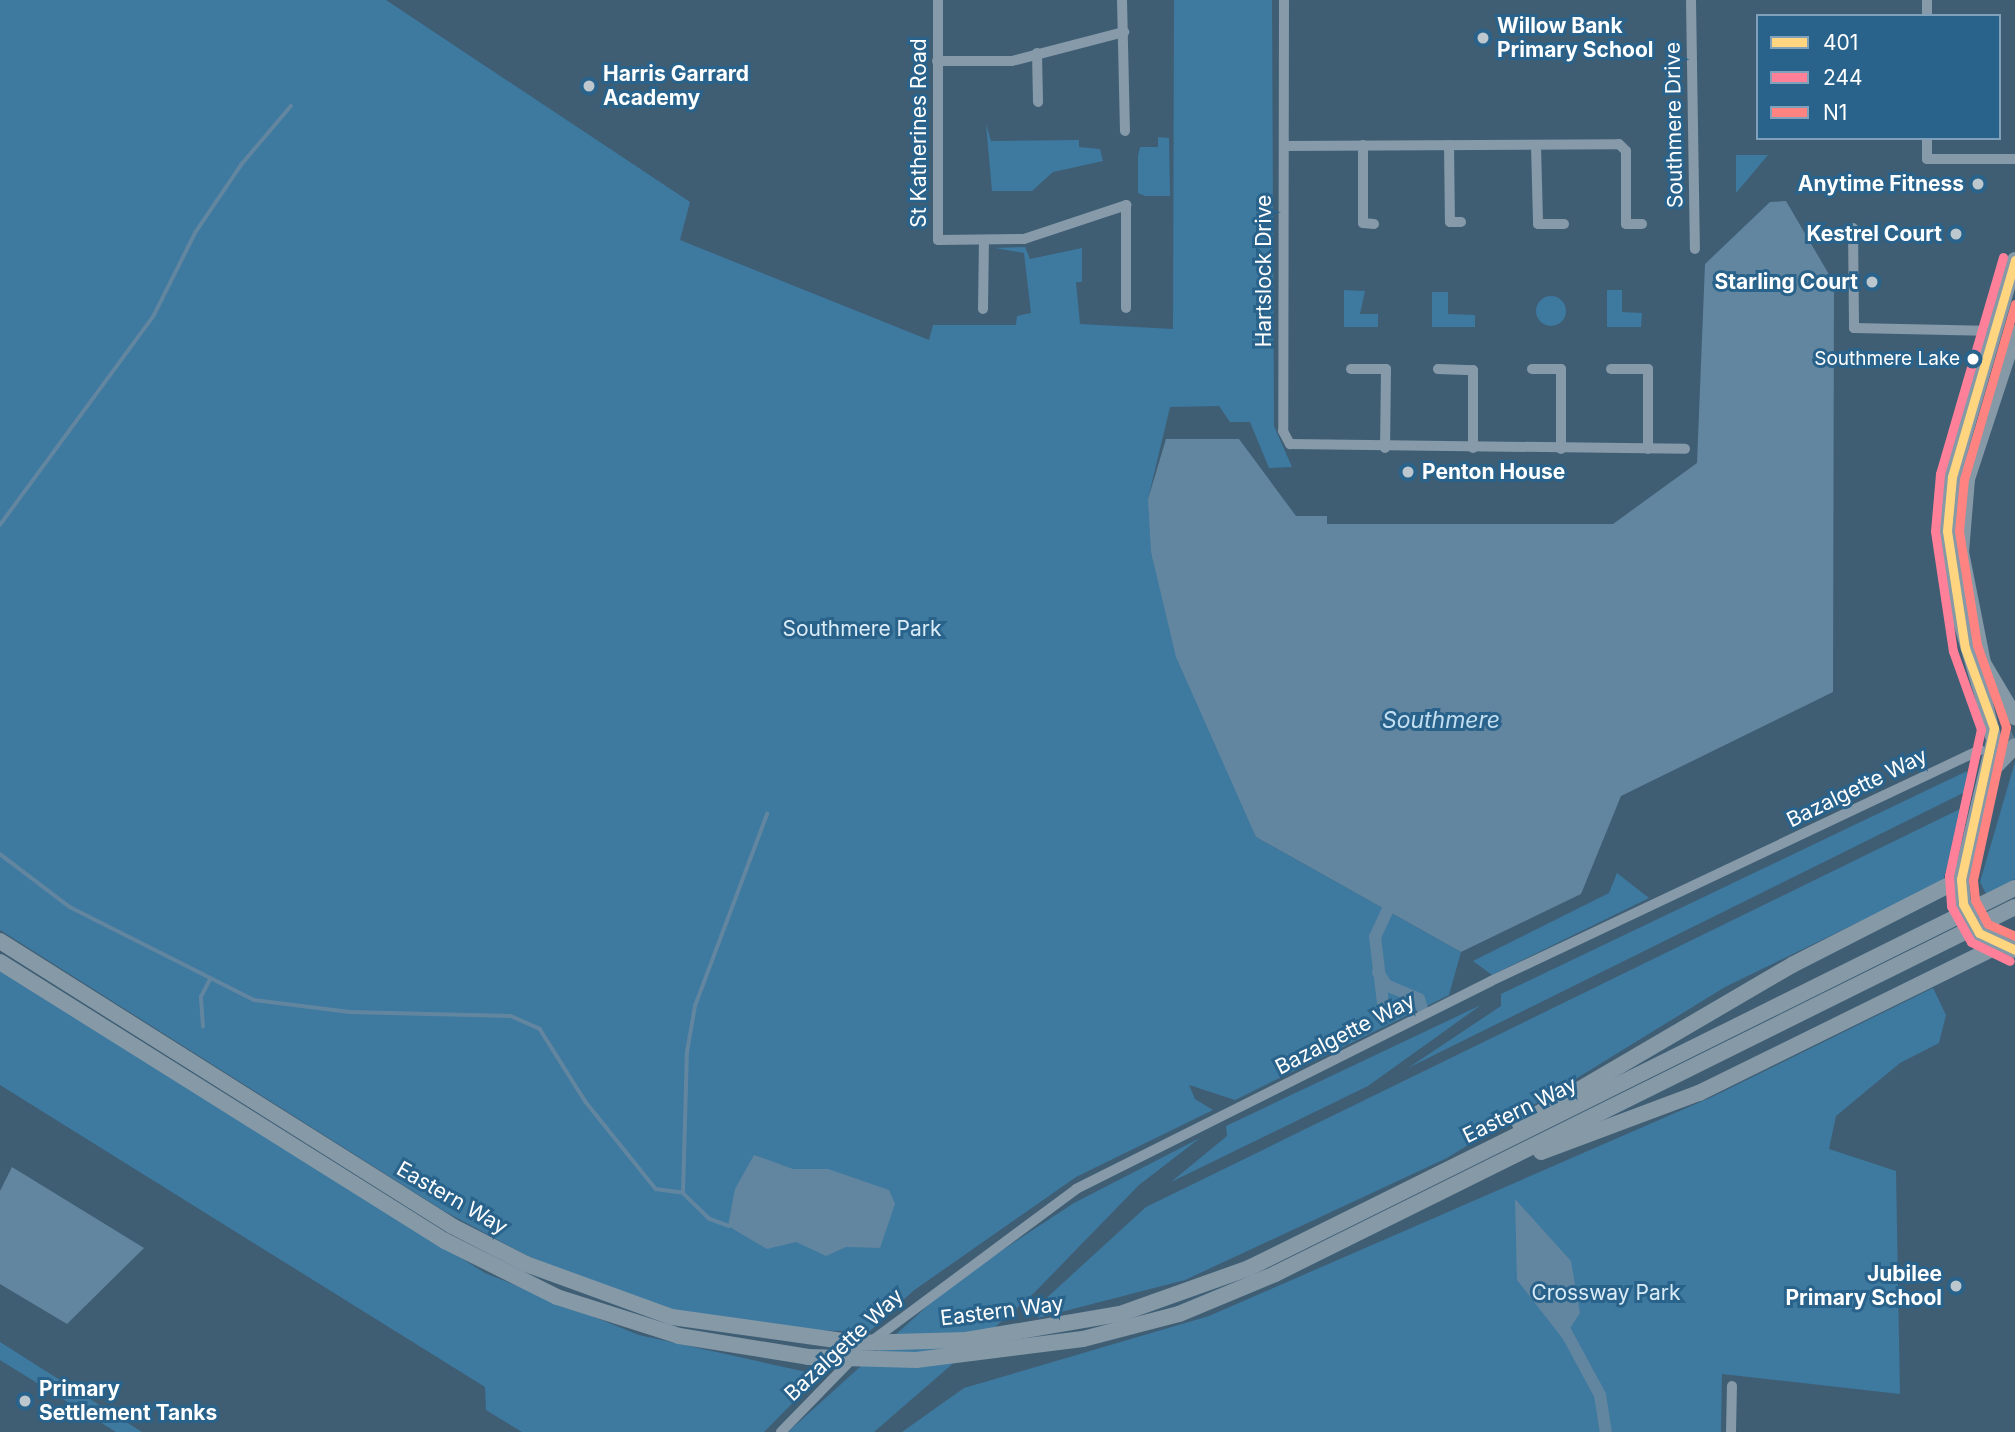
<!DOCTYPE html>
<html>
<head>
<meta charset="utf-8">
<style>
	body { margin:0 }
	#map { position:relative; width:2015px; height:1432px; overflow:hidden; background:#3f5e74; font-family:Inter,sans-serif }
	div>[style] { position:absolute }
	[style*='--x'] { left:calc(var(--x)*1px); top:calc(var(--y)*1px); width:calc(var(--w)*1px); rotate:calc(var(--a)*1deg) }
	.green>* { inset:0; background:#3e799f }
	.round { border-radius:50% }
	.water>* { inset:0; background:#6286a0 }
	.stream>* { height:3.5px; margin:-1.75px; padding:0 1.75px; transform-origin:1.75px; border-radius:1.75px; background:#6286a0 }
	.canal>* { height:12px; margin:-6px; padding:0 6px; transform-origin:6px; border-radius:6px; background:#6286a0 }
	.minor-tunnel>* { height:10px; margin-top:-5px; transform-origin:0; background:repeating-linear-gradient(90deg,#5c7689 0 10px,transparent 0 15px) }
	.minor>* { height:10px; margin:-5px; padding:0 5px; transform-origin:5px; border-radius:5px; background:#869aa9 }
	.primary>* { height:16px; margin:-8px; padding:0 8px; transform-origin:8px; border-radius:8px; background:#8599a7 }
	.primary-bridge>* { height:16px; margin:-8px; padding:0 8px; transform-origin:8px; border-radius:8px; background:#8599a7 }
	.bus-1>* { height:9px; margin:-4.5px; padding:0 4.5px; transform-origin:4.5px; border-radius:4.5px; background:#ffd580 }
	.bus-2>* { height:9px; margin:-4.5px; padding:0 4.5px; transform-origin:4.5px; border-radius:4.5px; background:#ff8098 }
	.bus-3>* { height:9px; margin:-4.5px; padding:0 4.5px; transform-origin:4.5px; border-radius:4.5px; background:#ff8380 }
	.dots>* { width:19px; height:19px; translate:-50% -50%; box-sizing:border-box; border:4px solid #29628a; border-radius:50% }
	span { translate:-50% -50%; white-space:nowrap; text-align:center; line-height:1.15; -webkit-text-stroke:6px #29628a; paint-order:stroke }
	.bus-label { font-size:19px; color:#fff }
	.right { translate:-100% -50%; text-align:right }
	.poi-label { font-size:21px; color:#fff; font-weight:700 }
	.left { translate:0 -50%; text-align:left }
	.street-label { font-size:21px; color:#fff }
	.park-label { font-size:21px; color:#daecf7 }
	.water-label { font-size:23px; color:#c2def0; font-style:italic }
	.legend { position:absolute; left:1756px; top:14px; width:245px; height:126px; box-sizing:border-box; background:#29628a; border:2px solid #7fa1b9; margin:0; padding:9px 12px; list-style:none; font-size:21px; color:#fff }
	.legend li { display:flex; align-items:center; gap:14px; height:35px }
	.legend b { width:35px; border:2px solid #7fa1b9 }
</style>
</head>
<body>
<div id="map">
	<div class="green">
		<div style="clip-path:polygon(0 0,386px 0,690px 202px,680px 240px,929px 340px,933px 325px,1016px 325px,1017px 316px,1031px 313px,1024px 253px,995px 248px,1025px 247px,1030px 259px,1082px 248px,1082px 282px,1076px 282px,1080px 324px,1173px 329px,1174px 0,1272px 0,1274px 426px,1292px 467px,1269px 468px,1250px 422px,1230px 422px,1219px 406px,1170px 407px,1148px 499px,1256px 837px,1461px 952px,1449px 995px,1235px 1100px,1189px 1085px,1195px 1099px,1213px 1110px,1076px 1177px,913px 1291px,869px 1332px,782px 1329px,633px 1304px,524px 1254px,444px 1211px,0 930px)"></div>
		<div style="clip-path:polygon(986px 124px,991px 141px,1079px 140px,1079px 147px,1100px 149px,1103px 161px,1053px 172px,1032px 191px,992px 191px)"></div>
		<div style="clip-path:polygon(1158px 137px,1169px 138px,1170px 196px,1145px 196px,1138px 193px,1138px 156px,1140px 147px,1158px 147px)"></div>
		<div style="clip-path:polygon(1736px 155px,1768px 155px,1736px 193px)"></div>
		<div style="clip-path:polygon(1344px 290px,1365px 291px,1360px 314px,1378px 314px,1378px 327px,1344px 327px)"></div>
		<div style="clip-path:polygon(1607px 290px,1622px 290px,1622px 312px,1642px 313px,1641px 327px,1607px 327px)"></div>
		<div style="clip-path:polygon(1432px 292px,1448px 292px,1448px 314px,1475px 315px,1475px 327px,1432px 327px)"></div>
		<div class="round" style="left:1536px;top:296px;width:30px;height:30px"></div>
		<div style="clip-path:polygon(2015px 762px,2015px 879px,1986px 894px,1980px 882px)"></div>
		<div style="clip-path:polygon(1967px 771px,1967px 791px,1408px 1068px,1501px 1006px,1501px 994px)"></div>
		<div style="clip-path:polygon(1966px 806px,1943px 881px,1725px 987px,1447px 1158px,1185px 1280px,1038px 1318px,1040px 1304px,1146px 1207px)"></div>
		<div style="clip-path:polygon(1617px 873px,1649px 898px,1492px 975px,1473px 961px,1609px 893px)"></div>
		<div style="clip-path:polygon(0 970px,485px 1273px,639px 1335px,820px 1375px,764px 1432px,522px 1432px,486px 1410px,485px 1387px,0 1085px)"></div>
		<div style="clip-path:polygon(1933px 988px,1946px 1015px,1939px 1043px,1900px 1063px,1836px 1116px,1829px 1149px,1896px 1171px,1900px 1394px,1722px 1374px,1721px 1432px,902px 1432px,964px 1388px,1209px 1316px,1714px 1096px)"></div>
		<div style="clip-path:polygon(1481px 1005px,1368px 1086px,1171px 1182px,1227px 1136px,1226px 1126px)"></div>
		<div style="clip-path:polygon(1200px 1138px,1139px 1185px,1034px 1293px,874px 1432px,788px 1432px,955px 1281px,1074px 1203px)"></div>
		<div style="clip-path:polygon(0 1342px,142px 1432px,116px 1432px,0 1360px)"></div>
	</div>
	<div class="water">
		<div style="clip-path:polygon(1786px 201px,1834px 283px,1833px 692px,1621px 796px,1581px 894px,1461px 952px,1256px 837px,1176px 657px,1151px 552px,1148px 499px,1166px 439px,1239px 439px,1296px 516px,1327px 516px,1327px 524px,1613px 524px,1697px 463px,1705px 264px,1770px 202px)"></div>
		<div style="clip-path:polygon(754px 1155px,793px 1169px,828px 1169px,889px 1190px,895px 1204px,880px 1248px,846px 1247px,826px 1256px,796px 1242px,767px 1249px,728px 1226px,735px 1189px)"></div>
		<div style="clip-path:polygon(12px 1167px,144px 1248px,67px 1324px,0 1284px,0 1191px)"></div>
		<div style="clip-path:polygon(1515px 1199px,1571px 1261px,1580px 1313px,1563px 1339px,1517px 1280px)"></div>
	</div>
	<div class="stream">
		<div style="--x:0;--y:525;--w:258;--a:-53.7"></div>
		<div style="--x:153;--y:317;--w:94;--a:-63.4"></div>
		<div style="--x:195;--y:233;--w:82;--a:-55.9"></div>
		<div style="--x:241;--y:165;--w:77;--a:-49.7"></div>
		<div style="--x:0;--y:854;--w:88;--a:37.1"></div>
		<div style="--x:70;--y:907;--w:206;--a:26.8"></div>
		<div style="--x:254;--y:1000;--w:96;--a:7.2"></div>
		<div style="--x:349;--y:1012;--w:162;--a:1.4"></div>
		<div style="--x:511;--y:1016;--w:32;--a:24"></div>
		<div style="--x:540;--y:1029;--w:86;--a:57.8"></div>
		<div style="--x:586;--y:1102;--w:112;--a:51.2"></div>
		<div style="--x:656;--y:1189;--w:27;--a:8"></div>
		<div style="--x:683;--y:1193;--w:37;--a:44"></div>
		<div style="--x:710;--y:1219;--w:20;--a:20"></div>
		<div style="--x:203;--y:1027;--w:30;--a:-94"></div>
		<div style="--x:201;--y:997;--w:20;--a:-63"></div>
		<div style="--x:683;--y:1193;--w:141;--a:-88.4"></div>
		<div style="--x:687;--y:1052;--w:47;--a:-80.1"></div>
		<div style="--x:695;--y:1006;--w:205;--a:-69.4"></div>
	</div>
	<div class="canal">
		<div style="--x:1378;--y:972;--w:15;--a:58"></div>
		<div style="--x:1386;--y:985;--w:36;--a:23"></div>
		<div style="--x:1419;--y:999;--w:9;--a:72"></div>
		<div style="--x:1384;--y:1011;--w:75;--a:-96.9"></div>
		<div style="--x:1375;--y:937;--w:31;--a:-65"></div>
		<div style="--x:1560;--y:1321;--w:84;--a:61.6"></div>
		<div style="--x:1600;--y:1395;--w:37;--a:81"></div>
	</div>
	<div class="minor-tunnel">
		<div style="--x:1990;--y:745;--w:27;--a:-24"></div>
	</div>
	<div class="minor">
		<div style="--x:938;--y:0;--w:240;--a:90"></div>
		<div style="--x:938;--y:240;--w:86;--a:-0.7"></div>
		<div style="--x:1024;--y:239;--w:108;--a:-18.4"></div>
		<div style="--x:1126;--y:205;--w:103;--a:90"></div>
		<div style="--x:1122;--y:0;--w:131;--a:88.7"></div>
		<div style="--x:1284;--y:0;--w:431;--a:90.1"></div>
		<div style="--x:1283;--y:431;--w:15;--a:62"></div>
		<div style="--x:1290;--y:444;--w:395;--a:0.7"></div>
		<div style="--x:1691;--y:0;--w:249;--a:89.1"></div>
		<div style="--x:1927;--y:0;--w:16;--a:90"></div>
		<div style="--x:1037;--y:53;--w:49;--a:88.8"></div>
		<div style="--x:937;--y:61;--w:75;--a:0"></div>
		<div style="--x:1012;--y:61;--w:116;--a:-14.5"></div>
		<div style="--x:1927;--y:138;--w:21;--a:90"></div>
		<div style="--x:1927;--y:159;--w:88;--a:0"></div>
		<div style="--x:1363;--y:145;--w:78;--a:90"></div>
		<div style="--x:1363;--y:223;--w:11;--a:5"></div>
		<div style="--x:1449;--y:145;--w:77;--a:89.3"></div>
		<div style="--x:1450;--y:222;--w:11;--a:0"></div>
		<div style="--x:1536;--y:145;--w:79;--a:88.5"></div>
		<div style="--x:1538;--y:224;--w:26;--a:0"></div>
		<div style="--x:1284;--y:146;--w:335;--a:-0.3"></div>
		<div style="--x:1619;--y:144;--w:10;--a:45"></div>
		<div style="--x:1626;--y:151;--w:73;--a:90"></div>
		<div style="--x:1626;--y:224;--w:16;--a:0"></div>
		<div style="--x:1853;--y:228;--w:100;--a:89.4"></div>
		<div style="--x:1854;--y:328;--w:141;--a:1.2"></div>
		<div style="--x:983;--y:309;--w:69;--a:-89.2"></div>
		<div style="--x:1351;--y:369;--w:35;--a:0"></div>
		<div style="--x:1386;--y:369;--w:79;--a:90.7"></div>
		<div style="--x:1438;--y:369;--w:35;--a:2"></div>
		<div style="--x:1473;--y:370;--w:78;--a:90"></div>
		<div style="--x:1532;--y:369;--w:29;--a:0"></div>
		<div style="--x:1561;--y:369;--w:80;--a:90"></div>
		<div style="--x:1611;--y:369;--w:37;--a:0"></div>
		<div style="--x:1648;--y:369;--w:80;--a:90"></div>
		<div style="--x:869;--y:1343;--w:258;--a:-36.6"></div>
		<div style="--x:1076;--y:1189;--w:464;--a:-26.6"></div>
		<div style="--x:1491;--y:981;--w:541;--a:-25.29"></div>
		<div style="--x:781;--y:1432;--w:103;--a:-45.8"></div>
		<div style="--x:1731;--y:1432;--w:46;--a:-88.8"></div>
	</div>
	<div class="primary">
		<div style="--x:2015;--y:333;--w:154;--a:108.2"></div>
		<div style="--x:1967;--y:479;--w:73;--a:94.7"></div>
		<div style="--x:1961;--y:552;--w:113;--a:78.8"></div>
		<div style="--x:1983;--y:663;--w:63;--a:59.3"></div>
		<div style="--x:1985;--y:704;--w:125;--a:-106.3"></div>
		<div style="--x:1950;--y:584;--w:53;--a:-93.2"></div>
		<div style="--x:1947;--y:531;--w:54;--a:-84.7"></div>
		<div style="--x:1952;--y:477;--w:226;--a:-73.8"></div>
		<div style="--x:1988;--y:774;--w:39;--a:-46"></div>
		<div style="--x:0;--y:941;--w:534;--a:32.23"></div>
		<div style="--x:452;--y:1226;--w:83;--a:27.2"></div>
		<div style="--x:526;--y:1264;--w:155;--a:20"></div>
		<div style="--x:0;--y:962;--w:525;--a:32.09"></div>
		<div style="--x:445;--y:1241;--w:125;--a:26.6"></div>
		<div style="--x:557;--y:1297;--w:128;--a:17.7"></div>
		<div style="--x:1520;--y:1124;--w:315;--a:-30.3"></div>
		<div style="--x:1792;--y:965;--w:190;--a:-27"></div>
		<div style="--x:1541;--y:1152;--w:169;--a:-20.5"></div>
		<div style="--x:1699;--y:1093;--w:333;--a:-26.2"></div>
		<div style="--x:1120;--y:1314;--w:137;--a:-19.6"></div>
		<div style="--x:1249;--y:1268;--w:855;--a:-26.39"></div>
		<div style="--x:1083;--y:1339;--w:99;--a:-14.6"></div>
		<div style="--x:1179;--y:1314;--w:104;--a:-22.6"></div>
		<div style="--x:1275;--y:1274;--w:826;--a:-26.38"></div>
	</div>
	<div class="primary-bridge">
		<div style="--x:1985;--y:704;--w:38;--a:76"></div>
		<div style="--x:1994;--y:741;--w:142;--a:103.4"></div>
		<div style="--x:1961;--y:879;--w:25;--a:85"></div>
		<div style="--x:1963;--y:904;--w:33;--a:61"></div>
		<div style="--x:1979;--y:933;--w:40;--a:25"></div>
		<div style="--x:672;--y:1317;--w:187;--a:8"></div>
		<div style="--x:857;--y:1343;--w:109;--a:-1.6"></div>
		<div style="--x:966;--y:1340;--w:156;--a:-9.6"></div>
		<div style="--x:679;--y:1336;--w:131;--a:9.2"></div>
		<div style="--x:808;--y:1357;--w:108;--a:1.6"></div>
		<div style="--x:916;--y:1360;--w:168;--a:-7.2"></div>
	</div>
	<div class="bus-1">
		<div style="--x:2015;--y:260;--w:226;--a:106.2"></div>
		<div style="--x:1952;--y:477;--w:54;--a:95.3"></div>
		<div style="--x:1947;--y:531;--w:118;--a:81.3"></div>
		<div style="--x:1965;--y:648;--w:85;--a:70.1"></div>
		<div style="--x:1994;--y:728;--w:155;--a:102.3"></div>
		<div style="--x:1961;--y:879;--w:25;--a:85"></div>
		<div style="--x:1963;--y:904;--w:33;--a:61"></div>
		<div style="--x:1979;--y:933;--w:40;--a:25"></div>
	</div>
	<div class="bus-2">
		<div style="--x:2003;--y:257;--w:226;--a:106.2"></div>
		<div style="--x:1940;--y:474;--w:57;--a:95"></div>
		<div style="--x:1935;--y:531;--w:121;--a:81.5"></div>
		<div style="--x:1953;--y:651;--w:83;--a:70.3"></div>
		<div style="--x:1981;--y:729;--w:150;--a:102.3"></div>
		<div style="--x:1949;--y:876;--w:30;--a:86"></div>
		<div style="--x:1951;--y:906;--w:41;--a:60.9"></div>
		<div style="--x:1971;--y:942;--w:43;--a:26"></div>
	</div>
	<div class="bus-3">
		<div style="--x:2015;--y:304;--w:182;--a:106.2"></div>
		<div style="--x:1964;--y:479;--w:52;--a:95.5"></div>
		<div style="--x:1959;--y:531;--w:115;--a:81"></div>
		<div style="--x:1977;--y:645;--w:87;--a:70.5"></div>
		<div style="--x:2006;--y:727;--w:157;--a:102.2"></div>
		<div style="--x:1973;--y:880;--w:20;--a:84"></div>
		<div style="--x:1975;--y:900;--w:27;--a:62"></div>
		<div style="--x:1988;--y:924;--w:30;--a:24"></div>
	</div>
	<div class="dots">
		<div style="left:1483px;top:38px;background:#bcc7ce"></div>
		<div style="left:589px;top:86px;background:#bcc7ce"></div>
		<div style="left:1978px;top:184px;background:#bcc7ce"></div>
		<div style="left:1956px;top:234px;background:#bcc7ce"></div>
		<div style="left:1872px;top:282px;background:#bcc7ce"></div>
		<div style="left:1973px;top:359px;background:#fff"></div>
		<div style="left:1408px;top:472px;background:#bcc7ce"></div>
		<div style="left:1956px;top:1286px;background:#bcc7ce"></div>
		<div style="left:25px;top:1401px;background:#bcc7ce"></div>
	</div>
	<div class="bus-label">
		<span class="right" style="left:1960px;top:359px">Southmere Lake</span>
	</div>
	<div class="poi-label">
		<span class="left" style="left:1497px;top:38px">Willow Bank<br>Primary School</span>
		<span class="left" style="left:603px;top:86px">Harris Garrard<br>Academy</span>
		<span class="right" style="left:1964px;top:184px">Anytime Fitness</span>
		<span class="right" style="left:1942px;top:234px">Kestrel Court</span>
		<span class="right" style="left:1858px;top:282px">Starling Court</span>
		<span class="left" style="left:1422px;top:472px">Penton House</span>
		<span class="right" style="left:1942px;top:1286px">Jubilee<br>Primary School</span>
		<span class="left" style="left:39px;top:1401px">Primary<br>Settlement Tanks</span>
	</div>
	<div class="street-label">
		<span style="left:1674px;top:125px;rotate:-91deg">Southmere Drive</span>
		<span style="left:919px;top:133px;rotate:-90deg">St Katherines Road</span>
		<span style="left:1264px;top:271px;rotate:-90deg">Hartslock Drive</span>
		<span style="left:1857px;top:788px;rotate:-26deg">Bazalgette Way</span>
		<span style="left:1345px;top:1034px;rotate:-27deg">Bazalgette Way</span>
		<span style="left:1520px;top:1110px;rotate:-26deg">Eastern Way</span>
		<span style="left:452px;top:1198px;rotate:30deg">Eastern Way</span>
		<span style="left:1002px;top:1311px;rotate:-7deg">Eastern Way</span>
		<span style="left:844px;top:1345px;rotate:-43deg">Bazalgette Way</span>
	</div>
	<div class="park-label">
		<span style="left:862px;top:629px">Southmere Park</span>
		<span style="left:1606px;top:1293px">Crossway Park</span>
	</div>
	<div class="water-label">
		<span style="left:1441px;top:720px">Southmere</span>
	</div>
	<ul class="legend">
	<li><b style="height:9px;background:#ffd580"></b>401</li>
	<li><b style="height:9px;background:#ff8098"></b>244</li>
	<li><b style="height:9px;background:#ff8380"></b>N1</li>
	</ul>
</div>
</body>
</html>
